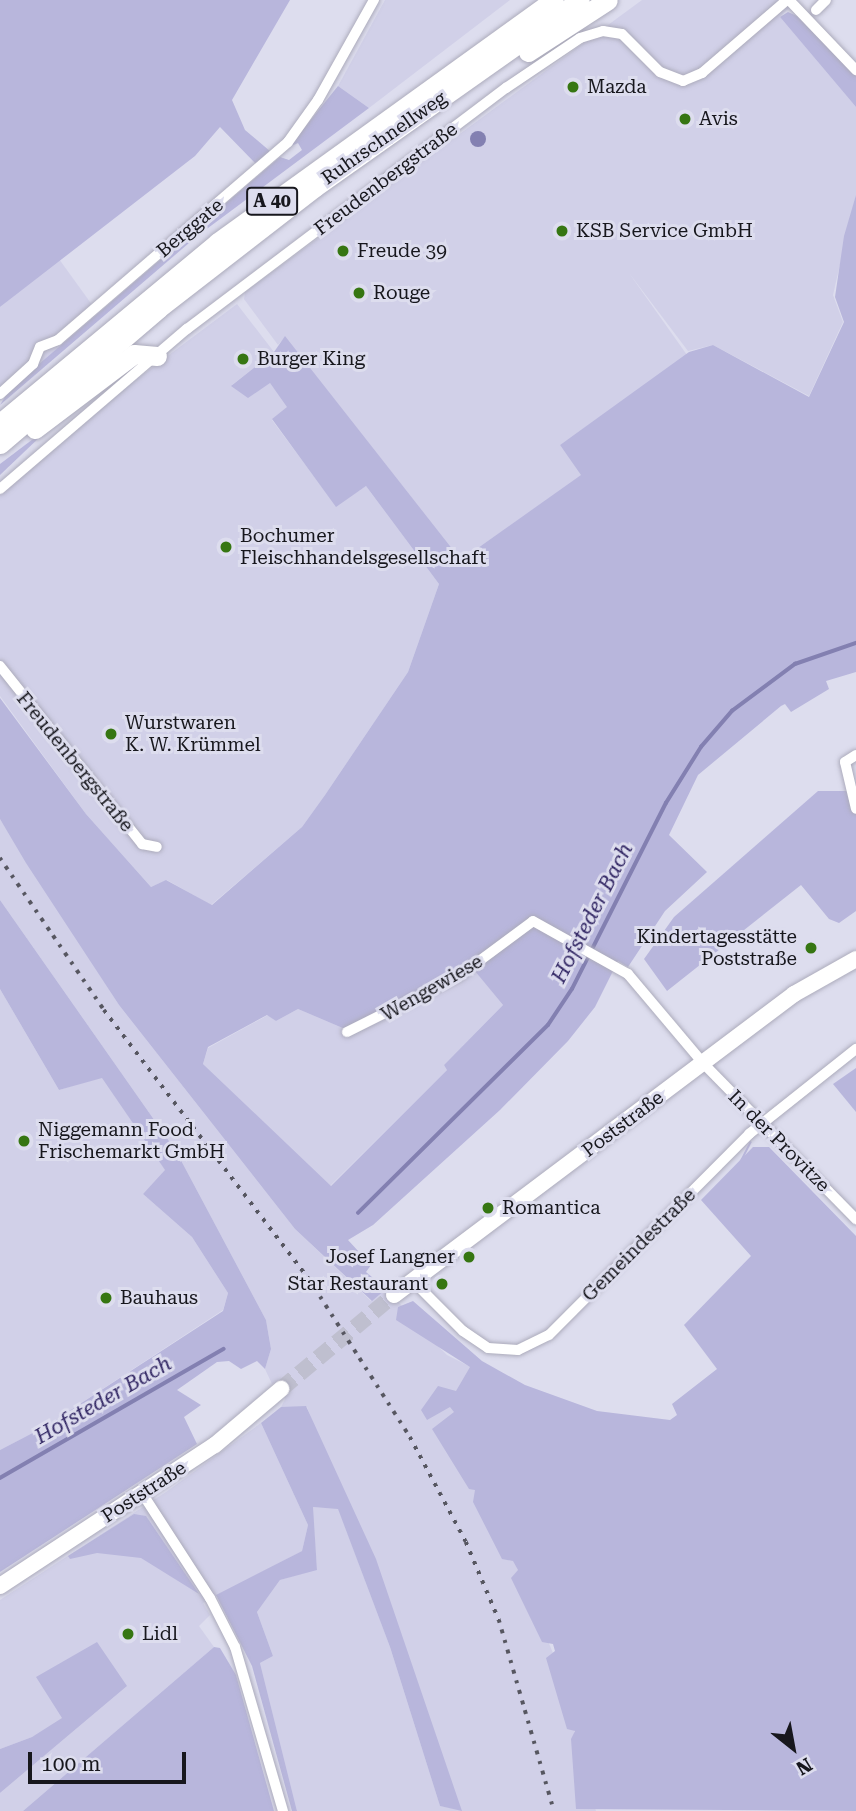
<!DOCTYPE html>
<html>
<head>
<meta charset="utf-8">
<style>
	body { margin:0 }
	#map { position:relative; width:856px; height:1811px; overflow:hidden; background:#dde; font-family:"Roboto Serif",serif }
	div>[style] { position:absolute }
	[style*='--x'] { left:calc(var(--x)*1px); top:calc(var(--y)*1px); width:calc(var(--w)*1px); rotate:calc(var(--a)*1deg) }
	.built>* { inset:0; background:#d1d0e8 }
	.green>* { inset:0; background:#b8b6dc; transform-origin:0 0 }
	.water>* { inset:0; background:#8380b1 }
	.round { border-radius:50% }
	.stream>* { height:3.5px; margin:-1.75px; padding:0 1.75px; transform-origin:1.75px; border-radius:1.75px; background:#8380b1 }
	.secondary-tunnel>* { height:16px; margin-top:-8px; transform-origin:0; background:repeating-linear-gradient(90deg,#bfbfcf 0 16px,transparent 0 24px) }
	.roads { filter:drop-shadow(0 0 2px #acabbb) drop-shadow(0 0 2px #acabbb) }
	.street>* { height:10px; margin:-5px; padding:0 5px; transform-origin:5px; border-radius:5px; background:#fff }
	.secondary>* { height:16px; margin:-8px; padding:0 8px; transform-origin:8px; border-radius:8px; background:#fff }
	.highway>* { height:19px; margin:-9.5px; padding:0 9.5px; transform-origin:9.5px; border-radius:9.5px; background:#fff }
	.rail>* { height:3.5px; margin-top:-1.75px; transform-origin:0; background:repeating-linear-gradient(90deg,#565660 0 3.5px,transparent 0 10.5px) }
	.dots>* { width:19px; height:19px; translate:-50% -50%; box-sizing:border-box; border:4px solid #dde; border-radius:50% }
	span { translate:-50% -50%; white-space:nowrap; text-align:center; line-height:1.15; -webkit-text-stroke:6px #dde; paint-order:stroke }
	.shield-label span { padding:2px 5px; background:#dde; border:2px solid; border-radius:5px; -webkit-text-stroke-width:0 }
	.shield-label { font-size:18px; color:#17171d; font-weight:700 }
	.poi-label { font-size:19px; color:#17171d }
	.left { translate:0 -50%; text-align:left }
	.right { translate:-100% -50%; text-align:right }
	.street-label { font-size:19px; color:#17171d }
	.water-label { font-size:21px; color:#332865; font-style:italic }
	.north { position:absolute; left:758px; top:1713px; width:70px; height:70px; -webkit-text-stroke:5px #dde; paint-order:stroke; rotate:149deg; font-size:19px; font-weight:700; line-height:28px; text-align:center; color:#17171d }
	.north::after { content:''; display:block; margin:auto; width:24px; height:32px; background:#17171d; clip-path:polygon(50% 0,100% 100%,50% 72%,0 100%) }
	.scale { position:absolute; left:28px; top:1752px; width:158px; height:32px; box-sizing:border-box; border:4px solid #17171d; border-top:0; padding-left:9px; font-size:21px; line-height:24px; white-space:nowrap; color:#17171d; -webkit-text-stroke:5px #dde; paint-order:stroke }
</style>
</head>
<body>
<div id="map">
	<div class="built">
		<div style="clip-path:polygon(385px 0,510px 0,369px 108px,338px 86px)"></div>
		<div style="clip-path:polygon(642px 0,797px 0,780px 17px,856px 107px,856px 195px,833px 295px,843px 322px,809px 396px,713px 345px,688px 351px,629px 273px,687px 355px,560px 445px,582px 475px,461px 560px,285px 337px,278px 345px,244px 299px,245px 292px)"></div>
		<div style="clip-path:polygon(59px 259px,98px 313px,0 399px,0 307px)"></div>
		<div style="clip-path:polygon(237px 304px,274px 352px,232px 385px,270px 383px,288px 407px,272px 420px,336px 506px,366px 486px,439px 584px,408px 672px,325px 795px,302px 827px,211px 905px,167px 880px,151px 887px,86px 814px,0 696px,0 495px,69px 430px)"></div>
		<div style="clip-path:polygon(0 819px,119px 1005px,295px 1229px,371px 1301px,386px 1289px,402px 1306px,398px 1307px,447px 1355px,471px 1367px,518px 1570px,553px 1653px,596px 1811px,297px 1811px,260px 1663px,273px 1656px,257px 1612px,280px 1580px,317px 1569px,312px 1507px,338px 1508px,390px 1647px,440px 1806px,461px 1810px,307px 1407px,281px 1407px,285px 1399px,278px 1381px,272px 1384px,265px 1369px,271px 1349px,266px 1320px,176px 1151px,0 900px)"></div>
		<div style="clip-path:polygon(470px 964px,503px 1005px,444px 1065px,448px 1069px,330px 1186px,203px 1064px,208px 1048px,268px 1015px,276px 1021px,298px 1009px,345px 1029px)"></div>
		<div style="clip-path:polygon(0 989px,59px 1090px,102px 1077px,166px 1171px,143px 1194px,192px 1237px,228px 1293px,223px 1310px,46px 1426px,0 1450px)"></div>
		<div style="clip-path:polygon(261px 1423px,308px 1525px,302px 1551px,203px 1603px,210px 1615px,199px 1626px,214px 1647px,23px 1811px,0 1811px,0 1793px,127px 1686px,32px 1737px,0 1749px,0 1600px,166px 1492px)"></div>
	</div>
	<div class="green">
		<div style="clip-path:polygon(0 0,290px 0,232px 100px,245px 130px,271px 152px,257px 165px,220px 127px,195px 156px,0 307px)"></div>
		<div style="clip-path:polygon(788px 12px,799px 17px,856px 76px,856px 107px,780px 17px)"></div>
		<div style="clip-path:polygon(338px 86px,369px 108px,196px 237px,0 405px,10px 389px,280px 157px,289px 160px,302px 150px,298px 143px,289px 147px)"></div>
		<div style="clip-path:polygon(evenodd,856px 195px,856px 672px,826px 681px,829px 689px,791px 712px,785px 704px,781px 706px,698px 775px,669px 835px,707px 872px,665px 911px,628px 967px,618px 961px,595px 1007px,568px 1041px,500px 1110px,373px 1225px,348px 1240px,371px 1265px,366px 1272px,386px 1289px,372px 1301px,295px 1229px,119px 1005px,26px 863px,0 819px,0 698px,86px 814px,151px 887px,166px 880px,212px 905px,302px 827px,325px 795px,408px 672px,439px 584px,366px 486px,336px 507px,272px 419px,287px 407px,270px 383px,248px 398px,231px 386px,274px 352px,285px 336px,461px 560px,581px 475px,560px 445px,689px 352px,713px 345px,809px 397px,844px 322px,835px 297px,844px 236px,856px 195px,470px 965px,503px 1005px,444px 1065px,447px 1070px,331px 1186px,203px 1064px,208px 1047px,267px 1015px,276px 1021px,298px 1009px,345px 1029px,470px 965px)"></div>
		<div style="clip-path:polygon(41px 433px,43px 434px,0 475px,0 464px)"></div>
		<div style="clip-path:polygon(818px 791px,856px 791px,856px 911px,839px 923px,829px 919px,801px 885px,667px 991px,644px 959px,674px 917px)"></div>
		<div style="clip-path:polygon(0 900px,176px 1151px,266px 1320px,271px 1349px,265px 1369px,257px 1361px,241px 1369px,229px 1361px,217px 1362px,177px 1390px,201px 1405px,184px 1417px,197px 1444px,0 1572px,0 1450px,46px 1426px,223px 1311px,228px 1293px,192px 1237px,143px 1194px,165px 1170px,102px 1078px,59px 1090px,0 989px)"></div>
		<div style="clip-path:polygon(856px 1068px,856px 1112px,833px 1084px)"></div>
		<div style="left:750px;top:1141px;width:2px;height:76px;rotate:27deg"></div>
		<div style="clip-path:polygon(753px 1147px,769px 1147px,856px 1236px,856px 1811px,576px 1809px,571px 1739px,575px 1731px,567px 1729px,546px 1658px,555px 1651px,553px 1644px,542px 1642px,511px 1578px,518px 1570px,513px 1561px,502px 1559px,473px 1502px,475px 1490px,469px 1489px,432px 1429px,454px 1412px,450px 1407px,427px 1420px,421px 1410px,438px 1386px,456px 1391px,470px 1367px,396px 1320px,398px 1307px,413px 1301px,482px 1361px,525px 1385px,597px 1411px,670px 1420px,677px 1415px,672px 1404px,717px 1369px,684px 1325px,751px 1256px,701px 1200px)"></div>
		<div style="clip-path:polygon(306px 1406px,376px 1559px,462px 1811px,440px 1806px,390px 1647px,338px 1509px,313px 1507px,317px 1570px,280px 1580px,257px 1612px,273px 1656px,260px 1663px,297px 1811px,292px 1811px,252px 1666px,216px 1595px,302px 1551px,308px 1525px,261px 1423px,281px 1407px)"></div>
		<div style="clip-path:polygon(134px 1514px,146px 1516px,199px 1594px,141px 1558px,97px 1553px,70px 1559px,68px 1556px)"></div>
		<div style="clip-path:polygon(97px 1642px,127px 1686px,0 1793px,0 1749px,32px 1737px,62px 1718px,36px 1677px)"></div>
		<div style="clip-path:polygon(214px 1647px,220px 1648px,236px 1675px,274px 1811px,23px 1811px)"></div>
	</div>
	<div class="water">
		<div class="round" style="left:470px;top:131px;width:16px;height:16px"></div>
	</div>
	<div class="stream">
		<div style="--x:358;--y:1213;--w:267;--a:-44.7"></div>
		<div style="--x:548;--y:1025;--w:43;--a:-56.3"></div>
		<div style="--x:572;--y:989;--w:208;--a:-63.2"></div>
		<div style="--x:666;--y:803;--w:66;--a:-58"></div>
		<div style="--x:701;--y:747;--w:48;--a:-49.3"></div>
		<div style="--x:732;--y:711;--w:79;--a:-36.7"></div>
		<div style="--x:795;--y:664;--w:65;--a:-19"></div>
		<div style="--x:0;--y:1478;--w:258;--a:-30"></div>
	</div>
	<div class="secondary-tunnel">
		<div style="--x:281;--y:1389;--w:147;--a:-39.8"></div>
	</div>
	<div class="roads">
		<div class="street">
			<div style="--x:789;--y:0;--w:97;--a:46.3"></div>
			<div style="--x:816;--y:10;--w:14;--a:-45"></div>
			<div style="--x:0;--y:394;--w:45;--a:-42.3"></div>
			<div style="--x:33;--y:364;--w:18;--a:-68"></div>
			<div style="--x:40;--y:347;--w:19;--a:-21"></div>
			<div style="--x:58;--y:340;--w:303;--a:-40.7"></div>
			<div style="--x:288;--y:142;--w:52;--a:-54.5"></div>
			<div style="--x:318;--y:100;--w:115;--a:-60.8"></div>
			<div style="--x:0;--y:489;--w:246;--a:-40.6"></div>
			<div style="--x:187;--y:329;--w:400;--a:-37.1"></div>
			<div style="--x:506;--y:88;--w:89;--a:-34"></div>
			<div style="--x:580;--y:38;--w:24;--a:-17"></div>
			<div style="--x:603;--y:31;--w:19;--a:9"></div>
			<div style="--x:622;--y:34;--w:54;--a:45"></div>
			<div style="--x:660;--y:72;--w:25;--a:21"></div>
			<div style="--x:683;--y:81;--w:21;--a:-23"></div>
			<div style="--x:702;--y:73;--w:112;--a:-40.7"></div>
			<div style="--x:0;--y:666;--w:228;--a:51.4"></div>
			<div style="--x:142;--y:844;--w:15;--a:11"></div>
			<div style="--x:856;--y:755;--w:13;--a:148"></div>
			<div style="--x:845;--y:762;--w:48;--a:76.8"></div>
			<div style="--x:347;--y:1032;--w:125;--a:-26.6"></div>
			<div style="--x:459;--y:976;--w:92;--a:-36.6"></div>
			<div style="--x:533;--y:921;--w:109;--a:29.2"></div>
			<div style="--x:628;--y:974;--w:116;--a:49.9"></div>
			<div style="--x:703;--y:1063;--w:219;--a:45.6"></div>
			<div style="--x:412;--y:1280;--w:72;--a:45"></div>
			<div style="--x:463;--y:1331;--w:30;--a:34"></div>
			<div style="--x:488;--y:1348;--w:30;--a:4"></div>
			<div style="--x:518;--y:1350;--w:34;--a:-26"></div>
			<div style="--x:549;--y:1335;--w:284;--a:-45.1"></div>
			<div style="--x:749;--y:1134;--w:137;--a:-38.5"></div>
			<div style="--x:142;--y:1493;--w:125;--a:57.1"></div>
			<div style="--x:210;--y:1598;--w:55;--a:63"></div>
			<div style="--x:235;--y:1647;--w:171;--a:73.7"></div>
		</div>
		<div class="secondary">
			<div style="--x:394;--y:1295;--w:501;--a:-36.96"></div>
			<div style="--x:794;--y:994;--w:71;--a:-29.4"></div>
			<div style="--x:0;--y:1586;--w:257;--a:-33.3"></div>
			<div style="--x:215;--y:1445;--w:87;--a:-40.3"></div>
		</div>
		<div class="highway">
			<div style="--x:528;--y:52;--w:95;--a:-33"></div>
			<div style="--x:0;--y:423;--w:283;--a:-39.7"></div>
			<div style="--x:218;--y:242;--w:414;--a:-35.8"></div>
			<div style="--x:35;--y:429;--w:124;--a:-37.1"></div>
			<div style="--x:134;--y:354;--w:23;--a:5"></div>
			<div style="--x:0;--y:444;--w:209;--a:-40.5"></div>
			<div style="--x:159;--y:308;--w:197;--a:-37.8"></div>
			<div style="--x:315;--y:187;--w:324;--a:-35.2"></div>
		</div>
	</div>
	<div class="rail">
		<div style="--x:0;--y:858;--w:184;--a:55.6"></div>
		<div style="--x:104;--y:1010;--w:338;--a:52.7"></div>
		<div style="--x:309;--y:1279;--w:188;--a:57.4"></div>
		<div style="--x:410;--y:1437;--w:119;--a:61.9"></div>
		<div style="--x:466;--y:1542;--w:85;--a:67.1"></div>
		<div style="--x:499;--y:1620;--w:199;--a:73.9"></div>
	</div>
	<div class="dots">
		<div style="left:573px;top:87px;background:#367612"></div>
		<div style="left:685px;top:119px;background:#367612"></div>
		<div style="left:562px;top:231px;background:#367612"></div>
		<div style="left:343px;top:251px;background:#367612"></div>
		<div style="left:359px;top:293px;background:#367612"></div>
		<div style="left:243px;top:359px;background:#367612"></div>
		<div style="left:226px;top:547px;background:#367612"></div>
		<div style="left:111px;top:734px;background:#367612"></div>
		<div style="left:811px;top:948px;background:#367612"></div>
		<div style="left:24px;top:1141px;background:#367612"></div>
		<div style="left:488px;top:1208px;background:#367612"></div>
		<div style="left:469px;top:1257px;background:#367612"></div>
		<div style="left:442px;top:1284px;background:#367612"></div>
		<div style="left:106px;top:1298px;background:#367612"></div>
		<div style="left:128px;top:1634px;background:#367612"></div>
	</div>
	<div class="shield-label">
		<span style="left:272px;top:201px">A 40</span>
	</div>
	<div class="poi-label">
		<span class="left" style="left:587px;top:87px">Mazda</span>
		<span class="left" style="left:699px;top:119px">Avis</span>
		<span class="left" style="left:576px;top:231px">KSB Service GmbH</span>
		<span class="left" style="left:357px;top:251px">Freude 39</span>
		<span class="left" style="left:373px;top:293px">Rouge</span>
		<span class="left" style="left:257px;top:359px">Burger King</span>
		<span class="left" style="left:240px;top:547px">Bochumer<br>Fleischhandelsgesellschaft</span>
		<span class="left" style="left:125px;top:734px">Wurstwaren<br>K. W. Krümmel</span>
		<span class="right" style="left:797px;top:948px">Kindertagesstätte<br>Poststraße</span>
		<span class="left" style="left:38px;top:1141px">Niggemann Food<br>Frischemarkt GmbH</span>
		<span class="left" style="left:502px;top:1208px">Romantica</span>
		<span class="right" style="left:455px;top:1257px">Josef Langner</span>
		<span class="right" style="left:428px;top:1284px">Star Restaurant</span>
		<span class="left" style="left:120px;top:1298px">Bauhaus</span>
		<span class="left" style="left:142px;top:1634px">Lidl</span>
	</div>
	<div class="street-label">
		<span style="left:384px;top:138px;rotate:-35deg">Ruhrschnellweg</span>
		<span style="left:386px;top:179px;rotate:-37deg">Freudenbergstraße</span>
		<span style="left:190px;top:228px;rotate:-40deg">Berggate</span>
		<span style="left:75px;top:762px;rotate:51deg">Freudenbergstraße</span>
		<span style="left:432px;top:988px;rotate:-30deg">Wengewiese</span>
		<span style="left:623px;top:1124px;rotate:-37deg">Poststraße</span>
		<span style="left:779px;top:1141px;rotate:45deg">In der Provitze</span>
		<span style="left:639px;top:1245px;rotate:-45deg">Gemeindestraße</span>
		<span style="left:144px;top:1492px;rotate:-33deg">Poststraße</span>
	</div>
	<div class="water-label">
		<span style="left:592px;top:913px;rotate:-63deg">Hofsteder Bach</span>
		<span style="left:103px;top:1400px;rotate:-30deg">Hofsteder Bach</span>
	</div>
	<div class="north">N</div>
	<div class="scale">100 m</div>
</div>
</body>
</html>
